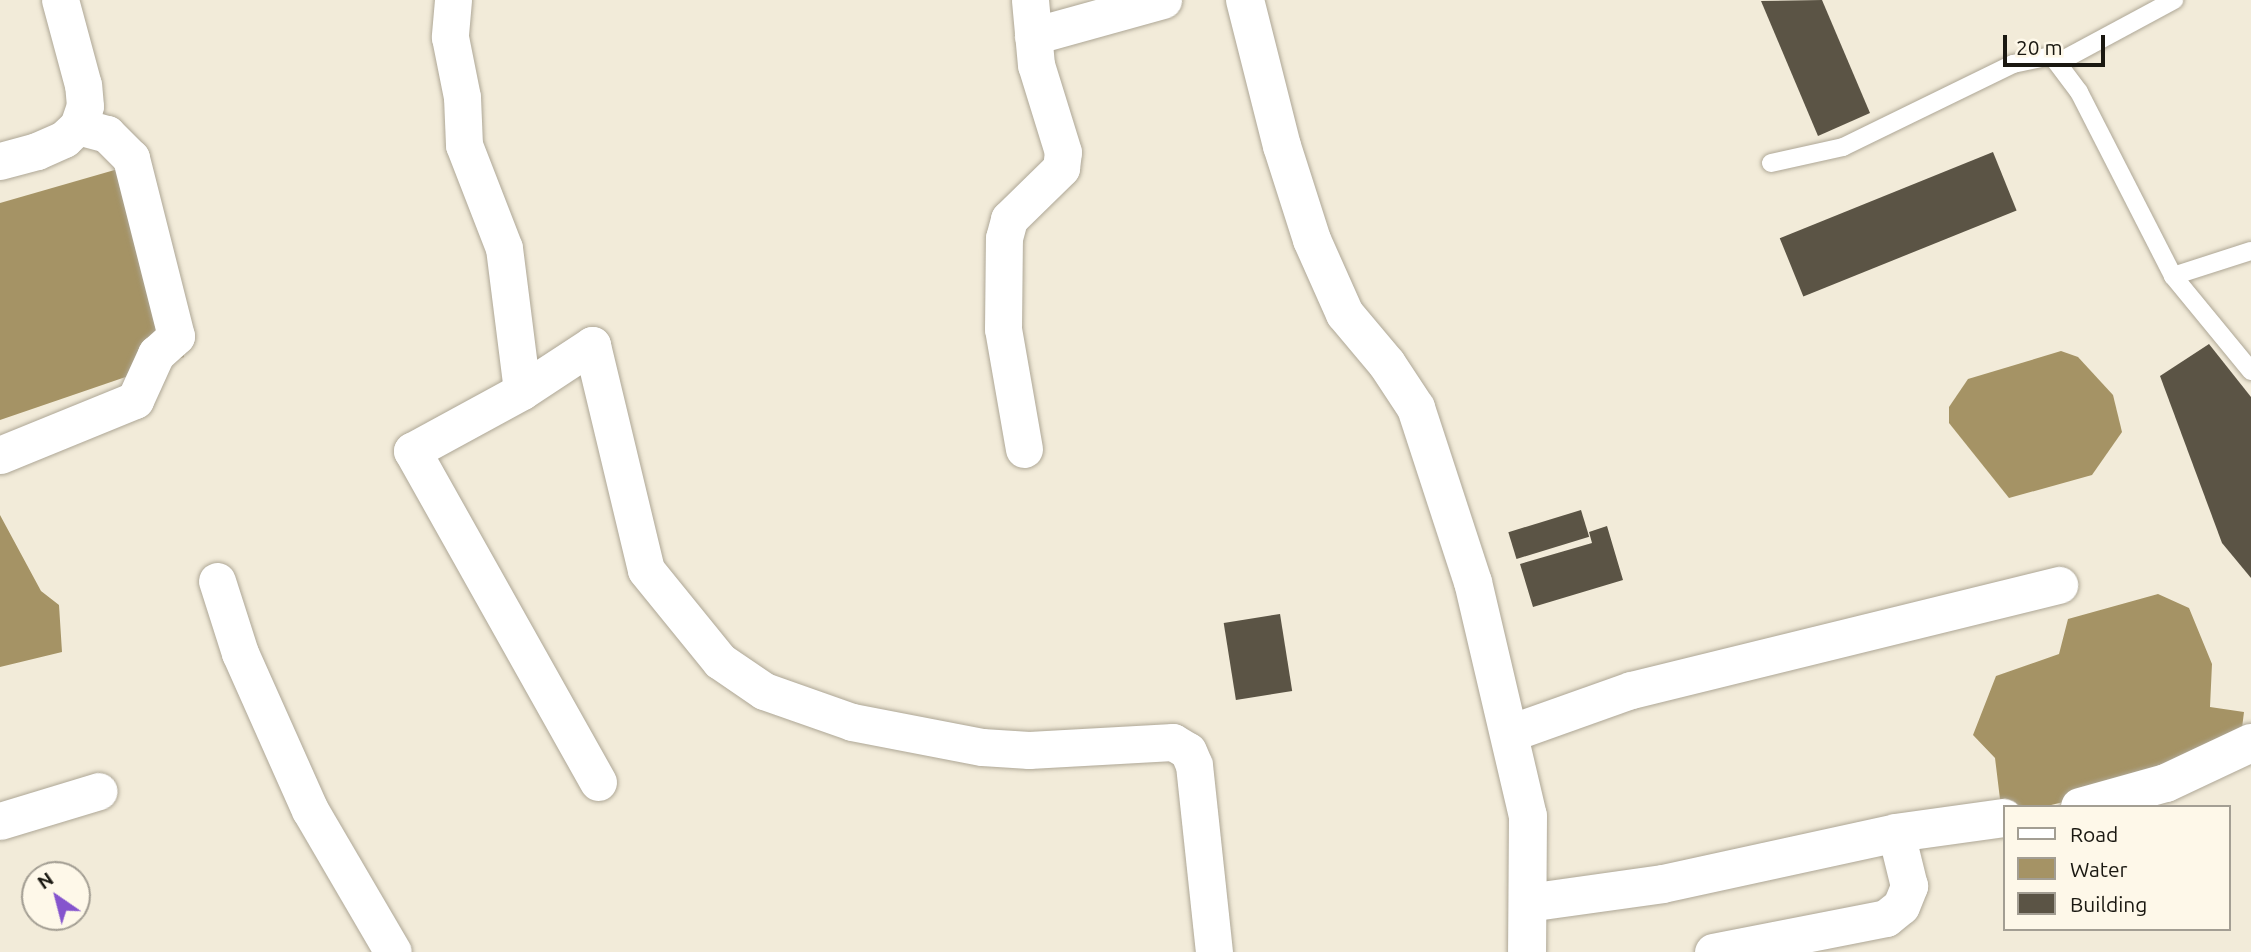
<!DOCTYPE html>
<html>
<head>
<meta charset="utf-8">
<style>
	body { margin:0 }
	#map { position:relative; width:2251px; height:952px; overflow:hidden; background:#f2ebd9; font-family:Ubuntu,sans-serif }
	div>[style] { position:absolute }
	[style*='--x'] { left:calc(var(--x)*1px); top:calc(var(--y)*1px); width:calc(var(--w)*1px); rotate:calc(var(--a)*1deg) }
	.water>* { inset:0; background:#a59365 }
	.building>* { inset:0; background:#5b5445; transform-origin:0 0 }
	.roads { filter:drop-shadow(0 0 2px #aea796) drop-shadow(0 0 2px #aea796) }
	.lane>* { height:18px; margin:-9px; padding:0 9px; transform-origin:9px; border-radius:9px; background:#fff }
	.street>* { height:37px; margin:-18.5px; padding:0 18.5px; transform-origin:18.5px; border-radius:18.5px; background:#fff }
	.secondary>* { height:38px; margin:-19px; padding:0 19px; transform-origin:19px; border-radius:19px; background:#fff }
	span { translate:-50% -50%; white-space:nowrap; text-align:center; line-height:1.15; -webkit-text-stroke:7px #fef8e9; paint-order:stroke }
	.legend { position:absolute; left:2003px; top:805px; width:228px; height:126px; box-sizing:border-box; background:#fef8e9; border:2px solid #a39e93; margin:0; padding:9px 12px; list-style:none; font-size:21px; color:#1a1811 }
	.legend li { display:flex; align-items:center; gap:14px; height:35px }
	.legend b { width:35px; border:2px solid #a39e93 }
	.north { position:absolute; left:21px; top:861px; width:70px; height:70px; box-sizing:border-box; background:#fef8e9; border:2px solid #a39e93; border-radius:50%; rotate:325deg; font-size:19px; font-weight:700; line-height:28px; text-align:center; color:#1a1811 }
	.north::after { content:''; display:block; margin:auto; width:24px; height:32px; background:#8554cd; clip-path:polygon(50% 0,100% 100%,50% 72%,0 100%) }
	.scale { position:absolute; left:2003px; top:35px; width:102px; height:32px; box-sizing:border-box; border:4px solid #1a1811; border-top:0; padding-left:9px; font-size:21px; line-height:24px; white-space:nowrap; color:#1a1811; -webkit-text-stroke:5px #fef8e9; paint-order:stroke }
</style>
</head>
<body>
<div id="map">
	<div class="water">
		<div style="clip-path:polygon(125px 167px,179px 314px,184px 357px,0 420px,0 203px)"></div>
		<div style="clip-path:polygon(2061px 351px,2078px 357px,2113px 395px,2122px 432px,2092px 475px,2009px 498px,1949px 423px,1949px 407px,1968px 379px)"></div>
		<div style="clip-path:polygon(0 515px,41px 591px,59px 605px,62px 652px,0 667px)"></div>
		<div style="clip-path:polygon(2158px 594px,2189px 608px,2212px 664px,2210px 707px,2244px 712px,2242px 728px,2182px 773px,2043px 807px,2011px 807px,2000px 799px,1995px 758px,1973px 735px,1996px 676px,2059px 654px,2068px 619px)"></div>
	</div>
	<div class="building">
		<div style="clip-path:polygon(1822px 0,1870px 113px,1818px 136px,1761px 1px)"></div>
		<div style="left:1993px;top:152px;width:63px;height:230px;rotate:68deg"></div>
		<div style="clip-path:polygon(2209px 344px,2251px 397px,2251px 578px,2222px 543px,2160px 376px)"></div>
		<div style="left:1581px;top:510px;width:28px;height:76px;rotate:73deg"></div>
		<div style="clip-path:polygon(1607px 526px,1623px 580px,1533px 607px,1520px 564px,1592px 543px,1589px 532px)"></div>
		<div style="left:1280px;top:614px;width:78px;height:57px;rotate:81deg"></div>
	</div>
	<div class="roads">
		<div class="lane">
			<div style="--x:2059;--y:62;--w:131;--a:-28.3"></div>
			<div style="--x:1771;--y:163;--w:74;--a:-12.5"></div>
			<div style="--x:1843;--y:147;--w:189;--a:-26"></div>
			<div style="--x:2013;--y:64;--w:40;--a:-12"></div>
			<div style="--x:2052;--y:56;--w:45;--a:53.1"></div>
			<div style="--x:2079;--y:92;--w:207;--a:62.9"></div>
			<div style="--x:2173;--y:276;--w:123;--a:50.6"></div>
			<div style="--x:2173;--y:276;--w:82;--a:-17.8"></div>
		</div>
		<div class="street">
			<div style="--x:453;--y:0;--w:37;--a:95"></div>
			<div style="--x:450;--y:37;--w:61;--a:78.7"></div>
			<div style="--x:462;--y:97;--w:48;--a:87.6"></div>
			<div style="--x:464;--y:145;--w:110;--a:68.8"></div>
			<div style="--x:504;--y:248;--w:144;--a:82.8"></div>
			<div style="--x:1033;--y:36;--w:135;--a:-15.5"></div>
			<div style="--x:0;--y:161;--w:38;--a:-15"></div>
			<div style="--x:37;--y:151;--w:30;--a:-24"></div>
			<div style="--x:64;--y:139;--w:19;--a:-43"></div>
			<div style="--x:78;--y:126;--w:21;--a:-71"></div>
			<div style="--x:85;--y:106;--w:21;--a:-95"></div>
			<div style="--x:83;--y:85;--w:88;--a:-105.1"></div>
			<div style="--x:1024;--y:449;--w:122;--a:-99.9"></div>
			<div style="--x:1003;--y:329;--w:91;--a:-89.4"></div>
			<div style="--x:1004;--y:238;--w:20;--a:-75"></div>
			<div style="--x:1009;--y:219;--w:73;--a:-44.4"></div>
			<div style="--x:1061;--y:168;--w:16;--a:-83"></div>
			<div style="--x:1063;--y:152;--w:91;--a:-107.2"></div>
			<div style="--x:1036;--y:65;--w:65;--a:-95.3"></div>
			<div style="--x:0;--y:455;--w:146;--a:-22.2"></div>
			<div style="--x:135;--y:400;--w:51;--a:-65.5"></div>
			<div style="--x:156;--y:354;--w:27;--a:-42"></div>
			<div style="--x:176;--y:336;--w:184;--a:-104.2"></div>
			<div style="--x:131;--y:158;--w:34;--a:-135"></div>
			<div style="--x:107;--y:134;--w:30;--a:-165"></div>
			<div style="--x:217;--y:581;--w:76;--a:72.3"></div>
			<div style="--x:240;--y:653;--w:172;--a:66"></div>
			<div style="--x:310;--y:810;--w:164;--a:59.7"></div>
			<div style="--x:1510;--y:733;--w:128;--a:-19.6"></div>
			<div style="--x:1631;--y:690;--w:441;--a:-13.8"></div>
			<div style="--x:598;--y:782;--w:380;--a:-119.3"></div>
			<div style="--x:412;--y:451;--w:125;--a:-28.6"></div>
			<div style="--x:522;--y:391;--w:84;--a:-33.3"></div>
			<div style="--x:592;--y:345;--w:231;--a:76.5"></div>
			<div style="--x:646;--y:570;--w:117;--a:50.9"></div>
			<div style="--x:720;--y:661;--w:53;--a:34.3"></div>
			<div style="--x:764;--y:691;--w:93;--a:19.4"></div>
			<div style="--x:852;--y:722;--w:132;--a:10.9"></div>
			<div style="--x:982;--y:747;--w:47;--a:3.7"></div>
			<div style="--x:1029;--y:750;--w:144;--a:-3.2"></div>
			<div style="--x:1173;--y:742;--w:17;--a:31"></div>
			<div style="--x:1188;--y:751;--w:15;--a:67"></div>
			<div style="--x:1194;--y:765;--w:188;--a:83.9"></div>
			<div style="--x:0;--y:821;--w:103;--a:-16.9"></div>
			<div style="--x:1713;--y:952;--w:176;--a:-11.1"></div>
			<div style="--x:1886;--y:918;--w:19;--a:-39"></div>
			<div style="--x:1901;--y:906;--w:22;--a:-68"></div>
			<div style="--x:1909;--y:886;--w:55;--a:-103.8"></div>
		</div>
		<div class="secondary">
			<div style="--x:1245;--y:0;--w:151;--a:75.8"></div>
			<div style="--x:1282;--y:146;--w:99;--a:72.3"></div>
			<div style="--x:1312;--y:240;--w:81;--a:66"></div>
			<div style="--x:1345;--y:314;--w:65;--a:50"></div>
			<div style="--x:1387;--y:364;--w:53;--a:56.6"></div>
			<div style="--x:1416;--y:408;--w:183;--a:71.9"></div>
			<div style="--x:1473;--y:582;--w:240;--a:76.8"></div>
			<div style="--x:1528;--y:816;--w:136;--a:90.4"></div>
			<div style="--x:2080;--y:807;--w:89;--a:-15.6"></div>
			<div style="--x:2166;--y:783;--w:94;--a:-25.2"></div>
			<div style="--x:1528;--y:903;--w:136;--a:-8"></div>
			<div style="--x:1663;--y:884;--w:239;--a:-12.3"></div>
			<div style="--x:1896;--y:833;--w:109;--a:-7.9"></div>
		</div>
	</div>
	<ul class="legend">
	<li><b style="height:9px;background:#fff"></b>Road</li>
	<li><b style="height:19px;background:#a59365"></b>Water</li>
	<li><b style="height:19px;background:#5b5445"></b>Building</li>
	</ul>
	<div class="north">N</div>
	<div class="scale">20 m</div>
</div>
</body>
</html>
